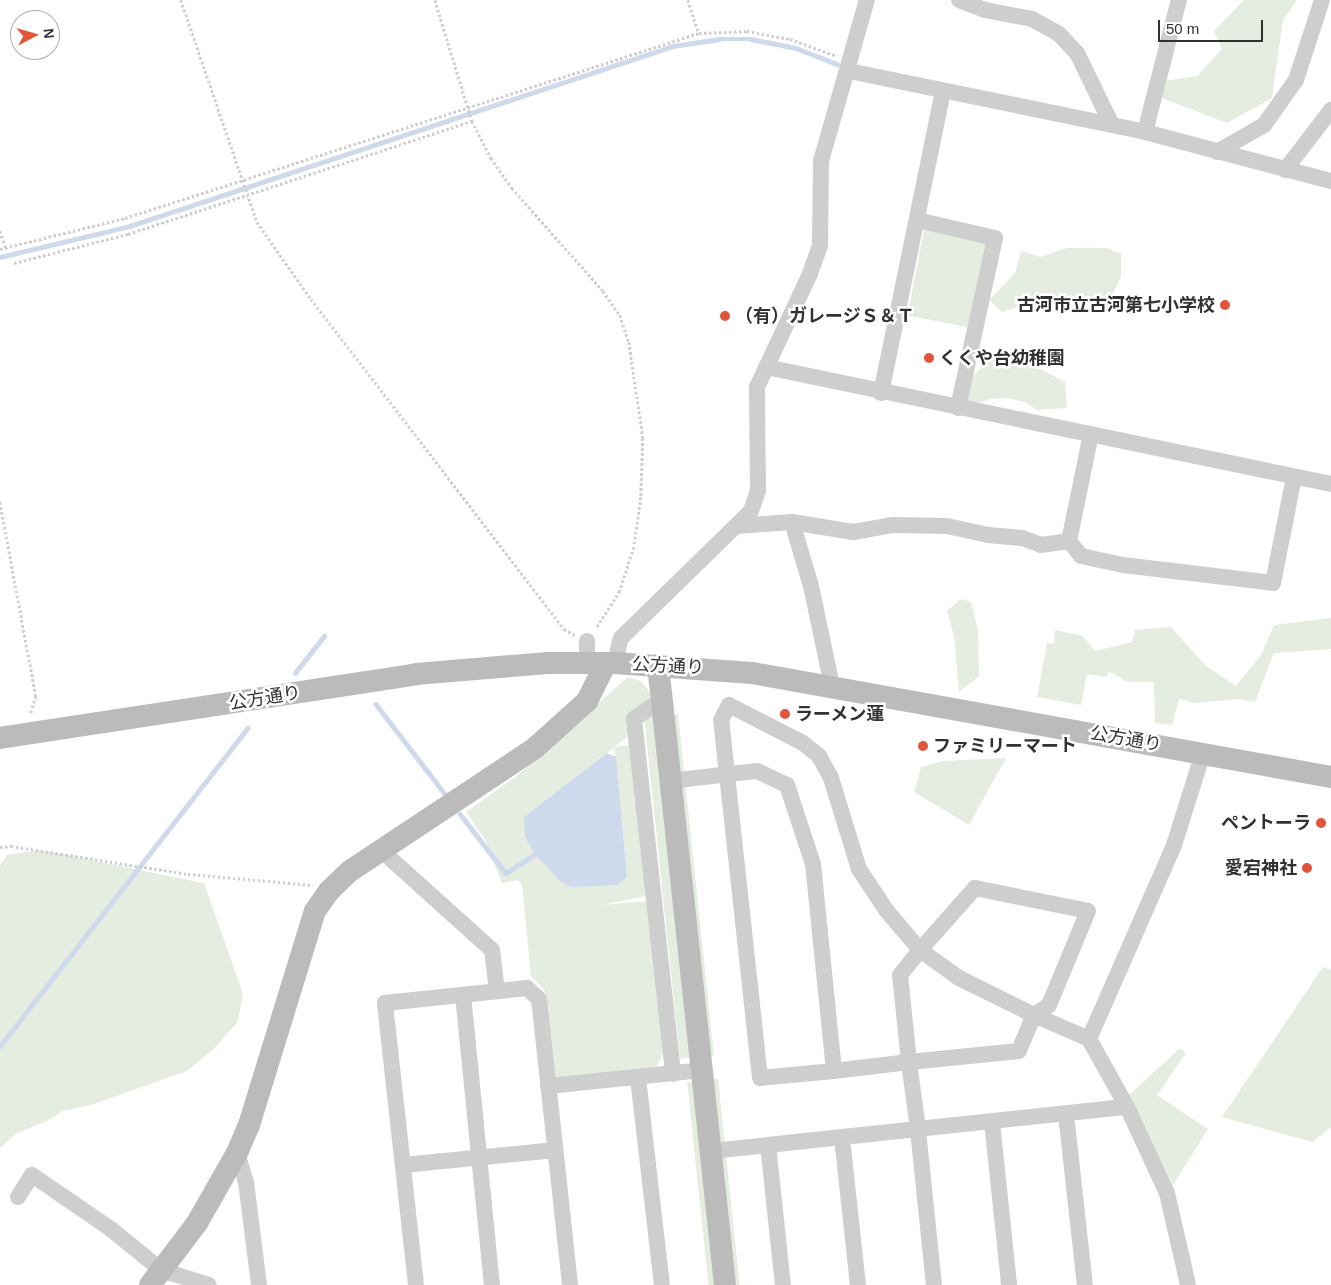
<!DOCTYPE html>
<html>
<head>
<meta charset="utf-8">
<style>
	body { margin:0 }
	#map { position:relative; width:1331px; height:1285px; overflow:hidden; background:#fff; font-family:Helvetica,"Noto Sans JP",sans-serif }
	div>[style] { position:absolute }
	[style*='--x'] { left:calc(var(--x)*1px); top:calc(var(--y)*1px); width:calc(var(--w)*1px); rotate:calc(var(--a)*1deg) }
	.green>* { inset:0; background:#e4ede0; transform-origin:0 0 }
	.water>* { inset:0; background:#ced9ec }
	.stream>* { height:4.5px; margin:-2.25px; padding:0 2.25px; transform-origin:2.25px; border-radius:2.25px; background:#ced9ec }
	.path>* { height:2.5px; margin-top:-1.25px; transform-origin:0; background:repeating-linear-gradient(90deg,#cecece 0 2.5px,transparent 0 5px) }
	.street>* { height:16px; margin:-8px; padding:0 8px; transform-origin:8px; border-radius:8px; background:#cecece }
	.secondary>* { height:22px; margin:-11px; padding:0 11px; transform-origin:11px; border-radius:11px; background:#bbb }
	.dots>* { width:14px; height:14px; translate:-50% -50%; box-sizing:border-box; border:2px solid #fff; border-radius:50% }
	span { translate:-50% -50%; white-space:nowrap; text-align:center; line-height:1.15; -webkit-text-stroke:5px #fff; paint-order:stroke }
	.poi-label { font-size:18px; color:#313131; font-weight:700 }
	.right { translate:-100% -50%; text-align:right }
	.left { translate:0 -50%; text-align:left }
	.street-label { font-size:18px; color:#313131 }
	.north { position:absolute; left:10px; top:10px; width:50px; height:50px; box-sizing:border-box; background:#fff; border:1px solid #adadad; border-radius:50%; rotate:84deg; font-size:14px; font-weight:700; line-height:20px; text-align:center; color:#313131 }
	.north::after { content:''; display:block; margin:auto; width:18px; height:22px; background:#e0553c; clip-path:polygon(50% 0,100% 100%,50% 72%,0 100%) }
	.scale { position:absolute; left:1158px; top:20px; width:105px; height:22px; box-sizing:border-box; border:2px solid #313131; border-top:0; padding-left:6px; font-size:15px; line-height:18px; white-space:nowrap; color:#313131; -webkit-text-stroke:4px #fff; paint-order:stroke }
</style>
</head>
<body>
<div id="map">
	<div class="green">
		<div style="clip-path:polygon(1244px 0,1297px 0,1283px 20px,1272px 98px,1227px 123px,1162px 98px,1158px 82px,1197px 76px,1222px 49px,1214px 31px)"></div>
		<div style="left:924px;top:230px;width:65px;height:87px;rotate:11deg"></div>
		<div style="clip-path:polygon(1066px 248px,1108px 248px,1121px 254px,1121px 277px,1110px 299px,1035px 301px,1002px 312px,989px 300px,1015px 273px,1021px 251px,1041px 257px)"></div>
		<div style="clip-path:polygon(1014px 356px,1065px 382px,1067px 408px,1037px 410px,1025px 402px,1006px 398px,990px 399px,972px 405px,964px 396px,968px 380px,989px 361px)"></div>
		<div style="clip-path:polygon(961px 599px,971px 602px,978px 631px,979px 676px,959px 692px,954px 637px,947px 611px)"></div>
		<div style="clip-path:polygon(1331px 618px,1331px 649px,1274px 653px,1255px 702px,1237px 699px,1196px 703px,1179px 699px,1172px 725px,1155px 723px,1154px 682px,1127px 682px,1113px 673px,1108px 672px,1107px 677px,1087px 674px,1081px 705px,1037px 697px,1047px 643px,1054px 644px,1055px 630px,1083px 636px,1095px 651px,1132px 642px,1135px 630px,1171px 627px,1206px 666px,1236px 686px,1261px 655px,1274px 625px)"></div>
		<div style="clip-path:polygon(evenodd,628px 677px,641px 681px,651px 694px,627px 737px,614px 747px,631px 745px,646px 896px,601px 905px,648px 901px,663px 1054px,655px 1069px,553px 1079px,545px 991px,531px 976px,522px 884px,518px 880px,502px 883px,485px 839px,466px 812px,518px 775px,628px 677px,614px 748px,618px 780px,627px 877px,524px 817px,614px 748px)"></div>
		<div style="left:678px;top:714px;width:343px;height:34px;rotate:84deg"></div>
		<div style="clip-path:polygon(1006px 758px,969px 825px,914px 792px,921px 767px,944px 761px)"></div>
		<div style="clip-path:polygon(41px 850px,204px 883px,243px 994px,238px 1021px,215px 1048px,187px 1071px,91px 1105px,62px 1111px,47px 1121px,17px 1133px,0 1148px,0 866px,7px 855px)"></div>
		<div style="clip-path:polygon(1323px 967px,1331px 970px,1331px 1127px,1312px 1142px,1222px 1117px)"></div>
		<div style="clip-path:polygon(1180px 1048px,1186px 1053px,1157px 1095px,1208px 1129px,1173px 1185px,1128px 1096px)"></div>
		<div style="left:718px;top:1079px;width:207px;height:31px;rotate:84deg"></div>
	</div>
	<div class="water">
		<div style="clip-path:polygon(607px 753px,616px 757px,627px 877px,617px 885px,571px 887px,560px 881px,535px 854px,525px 837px,524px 817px)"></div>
	</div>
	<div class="stream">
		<div style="--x:0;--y:257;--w:134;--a:-13.4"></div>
		<div style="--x:130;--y:226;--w:572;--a:-18.34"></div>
		<div style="--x:673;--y:46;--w:48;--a:-8.5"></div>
		<div style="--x:720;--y:39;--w:31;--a:0"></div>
		<div style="--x:751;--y:39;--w:46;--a:11.3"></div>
		<div style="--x:796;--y:48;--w:44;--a:21.3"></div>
		<div style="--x:295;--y:673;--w:47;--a:-51.9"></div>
		<div style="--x:376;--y:704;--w:113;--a:52.5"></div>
		<div style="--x:460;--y:814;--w:75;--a:52.1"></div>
		<div style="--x:506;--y:873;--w:35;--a:-33"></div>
		<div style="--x:0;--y:1046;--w:403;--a:-52.1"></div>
	</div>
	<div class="path">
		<div style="--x:181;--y:0;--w:235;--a:71.1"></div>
		<div style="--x:257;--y:222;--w:94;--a:55"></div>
		<div style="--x:311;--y:299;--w:416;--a:52.5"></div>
		<div style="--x:564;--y:629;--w:13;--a:29"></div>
		<div style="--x:435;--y:0;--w:127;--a:73"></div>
		<div style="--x:472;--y:121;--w:42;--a:62.8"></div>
		<div style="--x:491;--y:158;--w:37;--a:55"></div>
		<div style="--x:512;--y:188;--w:137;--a:48.5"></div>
		<div style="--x:603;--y:291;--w:29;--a:55"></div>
		<div style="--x:620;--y:315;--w:28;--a:72"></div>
		<div style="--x:629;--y:342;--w:97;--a:81.7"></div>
		<div style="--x:643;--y:438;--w:59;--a:91.9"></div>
		<div style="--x:641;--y:497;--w:50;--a:98"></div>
		<div style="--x:634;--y:547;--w:46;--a:107.7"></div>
		<div style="--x:620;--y:591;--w:45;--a:122.3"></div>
		<div style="--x:688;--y:0;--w:35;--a:72"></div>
		<div style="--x:0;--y:231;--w:18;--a:71"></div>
		<div style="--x:0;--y:249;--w:129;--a:-13.9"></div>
		<div style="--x:125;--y:218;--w:603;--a:-17.86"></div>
		<div style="--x:699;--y:33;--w:48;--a:-2.4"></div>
		<div style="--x:747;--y:31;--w:44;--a:10.5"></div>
		<div style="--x:790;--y:39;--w:50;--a:19.9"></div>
		<div style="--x:14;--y:263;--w:118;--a:-14.3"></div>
		<div style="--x:128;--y:234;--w:362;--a:-18.2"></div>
		<div style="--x:0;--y:502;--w:197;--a:79.5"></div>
		<div style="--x:36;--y:696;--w:19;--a:106"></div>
		<div style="--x:0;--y:847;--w:11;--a:-5"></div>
		<div style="--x:11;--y:846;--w:179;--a:9"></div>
		<div style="--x:188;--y:874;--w:125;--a:5"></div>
	</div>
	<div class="street">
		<div style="--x:959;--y:0;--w:28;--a:21"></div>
		<div style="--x:985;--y:10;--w:48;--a:10.8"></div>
		<div style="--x:1032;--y:19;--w:31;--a:29"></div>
		<div style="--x:1059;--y:34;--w:26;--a:47"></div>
		<div style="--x:1077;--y:53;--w:80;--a:64.1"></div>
		<div style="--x:849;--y:71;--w:302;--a:11.6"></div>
		<div style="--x:1145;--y:132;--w:192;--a:14.8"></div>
		<div style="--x:1145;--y:132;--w:136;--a:-75.6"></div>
		<div style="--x:1217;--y:152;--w:54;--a:-29.9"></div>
		<div style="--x:1264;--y:125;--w:55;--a:-54.6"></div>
		<div style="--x:1296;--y:80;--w:84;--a:-72"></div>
		<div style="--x:1285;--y:170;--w:76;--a:-52.5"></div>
		<div style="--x:917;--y:220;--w:80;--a:13"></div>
		<div style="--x:995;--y:238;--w:174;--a:102.3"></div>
		<div style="--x:766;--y:367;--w:577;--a:11.7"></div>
		<div style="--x:881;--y:393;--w:308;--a:-78.4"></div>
		<div style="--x:792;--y:522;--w:62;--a:9.3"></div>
		<div style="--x:853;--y:532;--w:41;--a:-9.9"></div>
		<div style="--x:893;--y:525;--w:54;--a:1.1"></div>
		<div style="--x:947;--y:526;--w:42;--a:12.4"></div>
		<div style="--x:988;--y:535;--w:34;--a:5"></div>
		<div style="--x:1022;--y:538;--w:20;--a:20"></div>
		<div style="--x:1041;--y:545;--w:28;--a:-8"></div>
		<div style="--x:1069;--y:541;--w:109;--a:-78.4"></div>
		<div style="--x:737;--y:526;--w:55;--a:-4.2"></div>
		<div style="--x:792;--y:522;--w:67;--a:73.5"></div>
		<div style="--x:811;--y:586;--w:102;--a:78.1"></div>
		<div style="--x:1069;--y:541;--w:19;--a:51"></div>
		<div style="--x:1081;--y:556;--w:43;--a:12.1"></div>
		<div style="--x:1123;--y:565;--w:151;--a:6.8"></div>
		<div style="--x:1273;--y:583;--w:108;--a:-78.8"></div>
		<div style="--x:587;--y:641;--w:22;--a:90"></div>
		<div style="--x:615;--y:663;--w:26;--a:-77"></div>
		<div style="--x:621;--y:638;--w:182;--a:-44.3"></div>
		<div style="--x:751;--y:511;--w:21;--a:-71"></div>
		<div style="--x:758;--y:491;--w:104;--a:-90.6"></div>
		<div style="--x:757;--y:387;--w:123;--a:-64.9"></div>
		<div style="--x:809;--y:276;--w:32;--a:-70"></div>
		<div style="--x:820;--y:246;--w:85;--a:-89.3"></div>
		<div style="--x:821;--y:161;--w:167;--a:-74.1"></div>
		<div style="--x:661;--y:700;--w:33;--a:145"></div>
		<div style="--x:634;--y:719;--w:357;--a:83.7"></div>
		<div style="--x:669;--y:781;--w:89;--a:-6.5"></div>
		<div style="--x:757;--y:771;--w:33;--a:25"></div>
		<div style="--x:787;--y:785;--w:83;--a:71.8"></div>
		<div style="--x:813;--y:864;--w:208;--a:84.2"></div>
		<div style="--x:382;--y:851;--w:148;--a:42"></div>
		<div style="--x:492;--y:950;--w:41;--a:83"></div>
		<div style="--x:463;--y:995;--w:291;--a:84.3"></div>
		<div style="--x:1089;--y:1039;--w:212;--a:-66.3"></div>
		<div style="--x:1174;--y:845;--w:96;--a:-72.5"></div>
		<div style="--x:638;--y:1078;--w:208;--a:83.4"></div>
		<div style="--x:548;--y:1086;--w:157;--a:-5.9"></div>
		<div style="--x:1066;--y:1114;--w:172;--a:83.7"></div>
		<div style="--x:992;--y:1122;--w:164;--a:84"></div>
		<div style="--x:842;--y:1138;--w:148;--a:83.8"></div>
		<div style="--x:768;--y:1145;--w:141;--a:83.9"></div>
		<div style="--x:712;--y:1151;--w:417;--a:-6.1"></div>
		<div style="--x:237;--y:1153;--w:30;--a:73"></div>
		<div style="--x:246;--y:1182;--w:104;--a:82.8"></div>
		<div style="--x:403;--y:1165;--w:153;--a:-5.6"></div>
		<div style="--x:18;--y:1197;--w:26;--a:-58"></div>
		<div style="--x:32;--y:1175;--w:96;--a:34.4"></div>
		<div style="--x:111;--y:1229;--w:65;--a:39.4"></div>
		<div style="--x:161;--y:1270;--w:50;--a:17.4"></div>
		<div style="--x:416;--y:1285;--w:284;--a:-96.3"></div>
		<div style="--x:385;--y:1003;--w:143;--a:-6"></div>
		<div style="--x:527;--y:988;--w:16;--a:43"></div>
		<div style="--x:539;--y:999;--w:288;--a:83.8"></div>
		<div style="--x:934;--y:1285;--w:157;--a:-95.9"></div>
		<div style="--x:918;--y:1129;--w:68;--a:-97.7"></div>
		<div style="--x:909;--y:1062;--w:87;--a:-95.9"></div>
		<div style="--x:900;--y:975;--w:32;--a:-51"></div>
		<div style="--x:920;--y:950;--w:83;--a:-48.4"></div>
		<div style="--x:975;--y:888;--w:115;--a:11.5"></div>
		<div style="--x:1088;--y:911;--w:102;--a:112.5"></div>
		<div style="--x:1049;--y:1005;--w:18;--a:146"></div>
		<div style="--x:1034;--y:1015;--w:39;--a:113"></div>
		<div style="--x:1019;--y:1051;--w:111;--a:174.3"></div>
		<div style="--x:909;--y:1062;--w:76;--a:173.2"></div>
		<div style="--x:834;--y:1071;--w:74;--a:174.6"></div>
		<div style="--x:760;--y:1078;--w:360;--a:-96.2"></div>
		<div style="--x:721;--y:720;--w:17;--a:-62"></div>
		<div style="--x:729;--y:705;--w:83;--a:27.2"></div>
		<div style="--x:803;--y:743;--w:21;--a:39"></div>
		<div style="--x:819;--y:756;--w:25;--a:61"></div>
		<div style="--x:831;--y:778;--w:95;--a:72.9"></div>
		<div style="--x:859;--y:869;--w:49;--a:56.6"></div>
		<div style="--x:886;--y:910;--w:52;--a:49.6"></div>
		<div style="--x:920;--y:950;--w:48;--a:35.7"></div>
		<div style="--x:959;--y:978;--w:84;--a:26.3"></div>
		<div style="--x:1034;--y:1015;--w:60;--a:23.6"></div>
		<div style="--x:1089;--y:1039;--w:78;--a:60.8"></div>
		<div style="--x:1127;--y:1107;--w:95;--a:65.1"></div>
		<div style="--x:1167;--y:1193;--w:94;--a:77.1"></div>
	</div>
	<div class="secondary">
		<div style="--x:658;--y:665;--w:624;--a:83.83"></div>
		<div style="--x:0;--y:738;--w:421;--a:-8.7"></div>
		<div style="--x:416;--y:674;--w:132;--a:-4.8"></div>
		<div style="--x:548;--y:663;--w:67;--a:0"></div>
		<div style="--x:615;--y:663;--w:137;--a:4.2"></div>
		<div style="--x:752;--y:673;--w:588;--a:10.18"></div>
		<div style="--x:150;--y:1285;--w:78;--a:-52.8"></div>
		<div style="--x:197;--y:1223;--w:81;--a:-60.3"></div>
		<div style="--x:237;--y:1153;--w:30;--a:-67"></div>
		<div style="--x:249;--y:1125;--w:224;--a:-72.9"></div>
		<div style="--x:315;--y:911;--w:24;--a:-55"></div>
		<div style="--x:329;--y:891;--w:29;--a:-44"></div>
		<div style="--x:350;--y:871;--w:222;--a:-33.6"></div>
		<div style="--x:535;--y:748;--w:70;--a:-42.1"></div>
		<div style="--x:587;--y:701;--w:42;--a:-63.4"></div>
	</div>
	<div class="dots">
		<div style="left:1225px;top:305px;background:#e0553c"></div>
		<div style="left:725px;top:316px;background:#e0553c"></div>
		<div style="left:929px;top:358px;background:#e0553c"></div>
		<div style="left:785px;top:714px;background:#e0553c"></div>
		<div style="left:923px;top:746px;background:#e0553c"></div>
		<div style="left:1321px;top:823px;background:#e0553c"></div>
		<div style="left:1307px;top:868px;background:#e0553c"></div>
	</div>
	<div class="poi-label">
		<span class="right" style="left:1215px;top:305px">古河市立古河第七小学校</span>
		<span class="left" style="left:735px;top:316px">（有）ガレージＳ＆Ｔ</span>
		<span class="left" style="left:939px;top:358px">くくや台幼稚園</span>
		<span class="left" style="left:795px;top:714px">ラーメン蓮</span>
		<span class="left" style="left:933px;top:746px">ファミリーマート</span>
		<span class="right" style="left:1311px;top:823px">ペントーラ</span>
		<span class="right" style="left:1297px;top:868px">愛宕神社</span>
	</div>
	<div class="street-label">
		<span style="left:668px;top:666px;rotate:3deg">公方通り</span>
		<span style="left:265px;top:698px;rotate:-9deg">公方通り</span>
		<span style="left:1126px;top:739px;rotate:10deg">公方通り</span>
	</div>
	<div class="north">N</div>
	<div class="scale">50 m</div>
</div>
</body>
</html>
